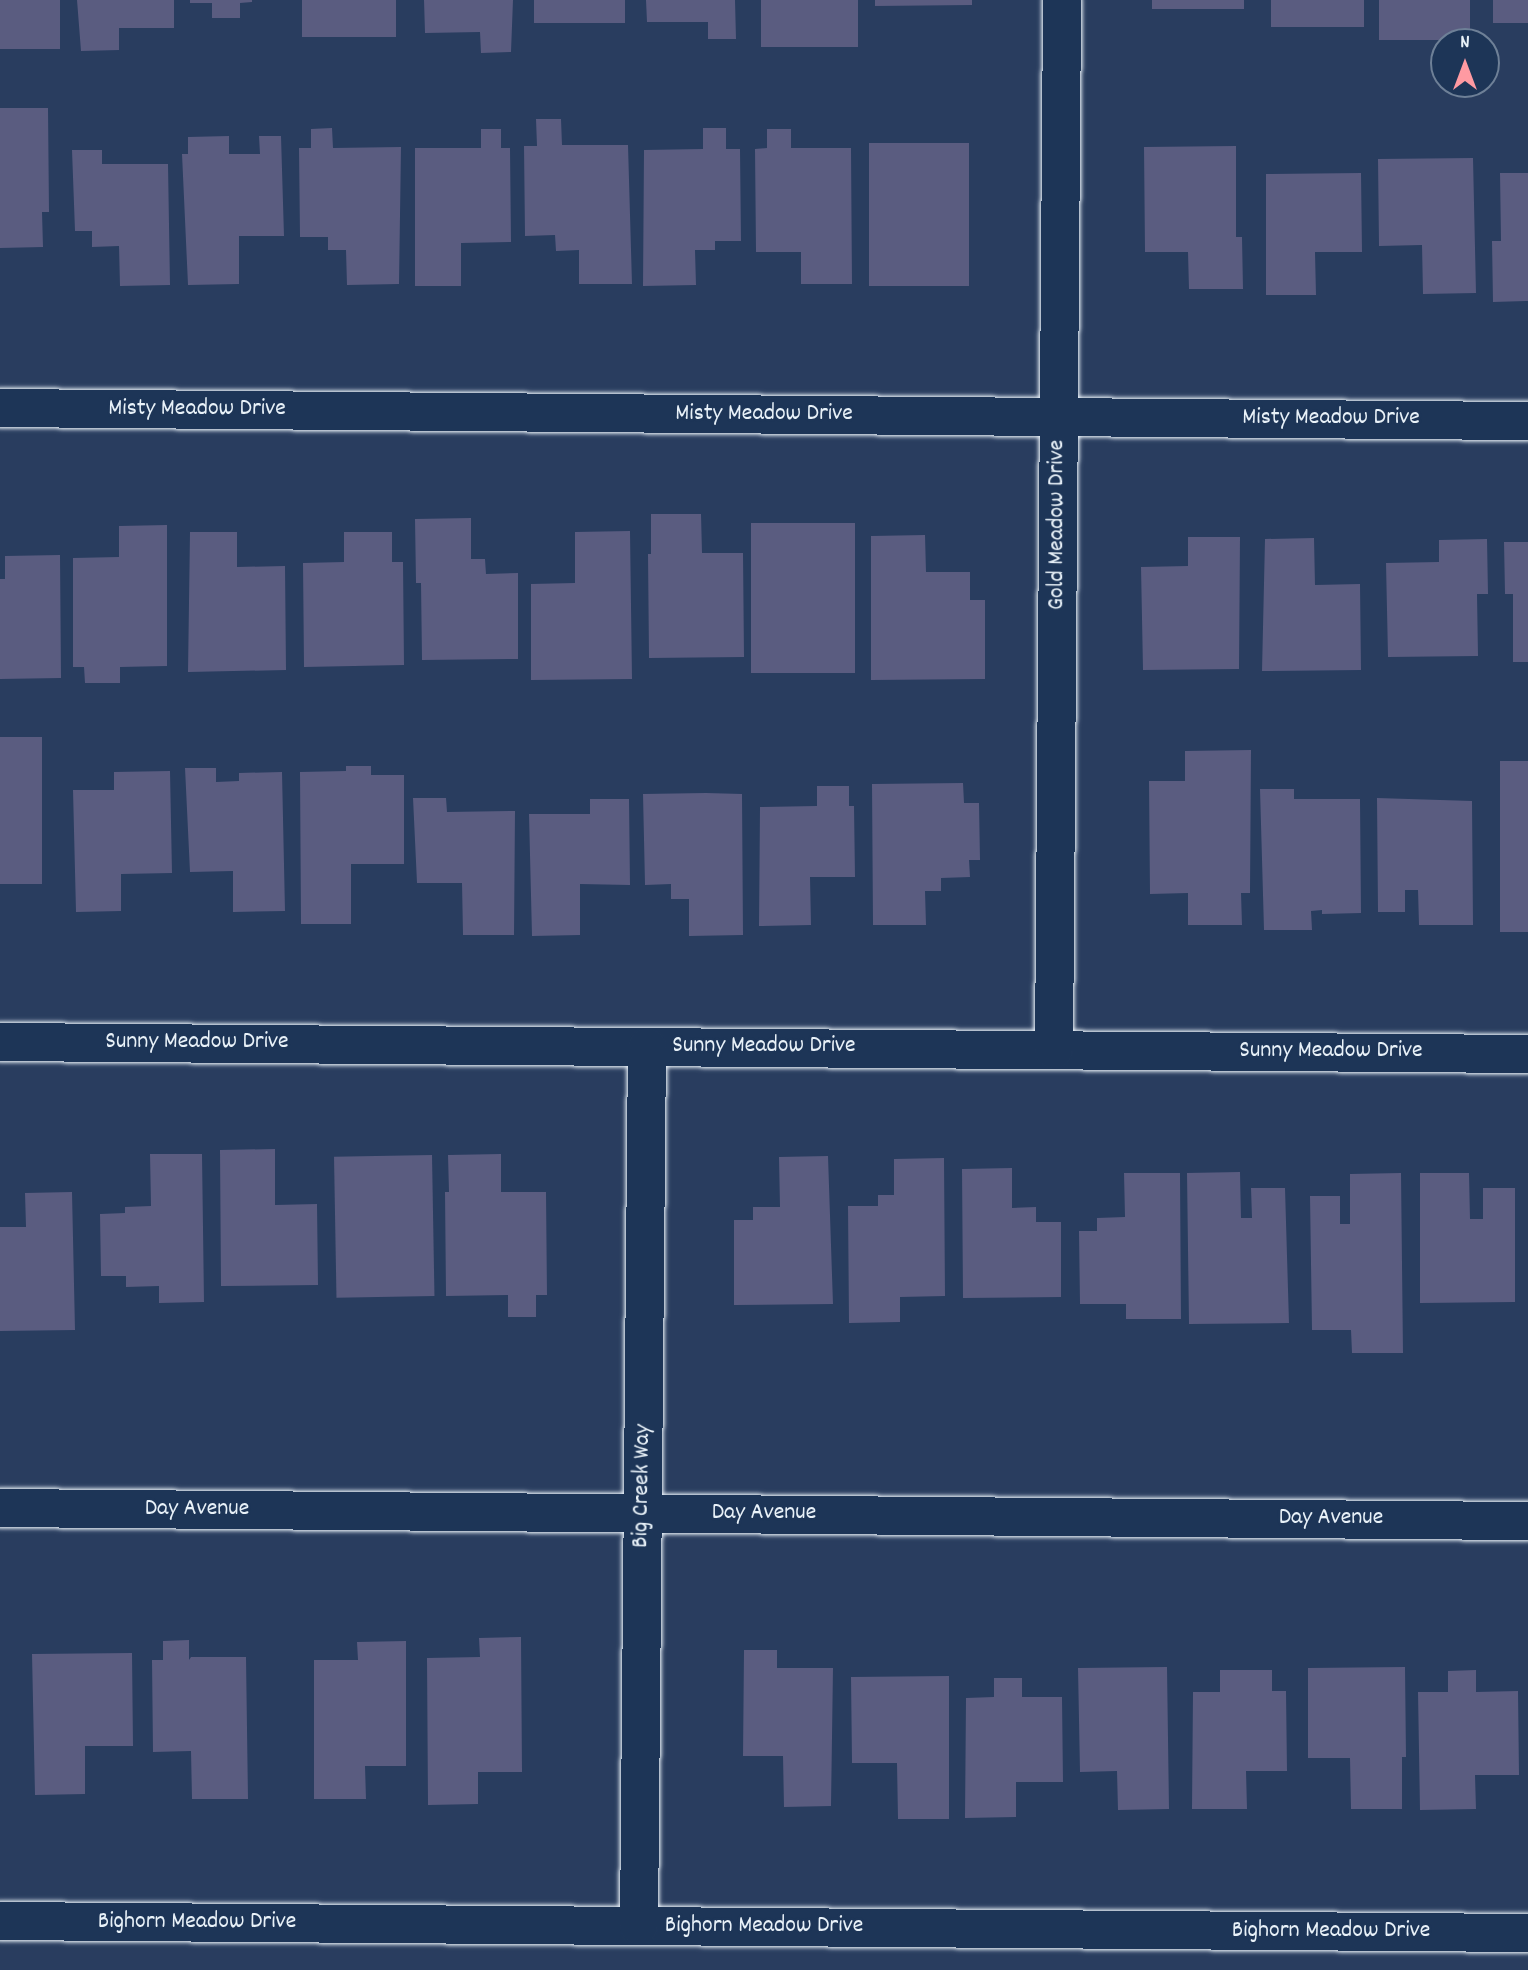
<!DOCTYPE html>
<html>
<head>
<meta charset="utf-8">
<style>
	body { margin:0 }
	#map { position:relative; width:1528px; height:1970px; overflow:hidden; background:#293d5f; font-family:Dekko,sans-serif }
	div>[style] { position:absolute }
	[style*='--x'] { left:calc(var(--x)*1px); top:calc(var(--y)*1px); width:calc(var(--w)*1px); rotate:calc(var(--a)*1deg) }
	.building>* { inset:0; background:#5a5c80; transform-origin:0 0 }
	.roads { filter:drop-shadow(0 0 2px #e8f1f8) drop-shadow(0 0 2px #e8f1f8) }
	.street>* { height:38px; margin:-19px; padding:0 19px; transform-origin:19px; border-radius:19px; background:#1d3557 }
	.secondary>* { height:38px; margin:-19px; padding:0 19px; transform-origin:19px; border-radius:19px; background:#1d3557 }
	span { translate:-50% -50%; white-space:nowrap; text-align:center; line-height:1.15; -webkit-text-stroke:5px #1d3557; paint-order:stroke }
	.street-label { font-size:24px; color:#e8f1f8 }
	.north { position:absolute; left:1430px; top:28px; width:70px; height:70px; box-sizing:border-box; background:#1d3557; border:2px solid #6e8097; border-radius:50%; rotate:0deg; font-size:19px; font-weight:700; line-height:28px; text-align:center; color:#e8f1f8 }
	.north::after { content:''; display:block; margin:auto; width:24px; height:32px; background:#ff9aa2; clip-path:polygon(50% 0,100% 100%,50% 72%,0 100%) }
</style>
</head>
<body>
<div id="map">
	<div class="building">
		<div style="left:0;top:0;width:60px;height:49px"></div>
		<div style="clip-path:polygon(77px 0,174px 0,174px 28px,119px 28px,119px 50px,81px 51px)"></div>
		<div style="clip-path:polygon(190px 0,252px 0,252px 2px,240px 3px,240px 18px,212px 18px,212px 3px,190px 3px)"></div>
		<div style="left:302px;top:0;width:94px;height:37px"></div>
		<div style="clip-path:polygon(424px 0,513px 0,511px 52px,481px 53px,480px 32px,425px 33px)"></div>
		<div style="left:534px;top:0;width:91px;height:23px"></div>
		<div style="clip-path:polygon(646px 0,735px 0,736px 39px,708px 39px,708px 22px,647px 22px)"></div>
		<div style="left:761px;top:0;width:97px;height:47px"></div>
		<div style="clip-path:polygon(875px 0,972px 0,972px 5px,875px 6px)"></div>
		<div style="left:1152px;top:0;width:92px;height:9px"></div>
		<div style="left:1271px;top:0;width:93px;height:27px"></div>
		<div style="left:1379px;top:0;width:91px;height:40px"></div>
		<div style="left:1493px;top:0;width:35px;height:23px"></div>
		<div style="clip-path:polygon(0 108px,48px 108px,49px 212px,42px 212px,43px 247px,0 248px)"></div>
		<div style="clip-path:polygon(536px 119px,561px 119px,562px 145px,628px 145px,632px 284px,579px 284px,579px 250px,556px 251px,555px 235px,525px 236px,524px 146px,537px 146px)"></div>
		<div style="clip-path:polygon(332px 128px,333px 148px,401px 147px,399px 284px,347px 285px,346px 250px,328px 250px,328px 237px,300px 237px,299px 148px,311px 148px,311px 129px)"></div>
		<div style="clip-path:polygon(703px 128px,726px 128px,726px 149px,740px 149px,741px 241px,715px 241px,715px 250px,695px 250px,696px 285px,643px 286px,644px 150px,703px 149px)"></div>
		<div style="clip-path:polygon(481px 129px,501px 129px,501px 148px,510px 148px,511px 242px,461px 243px,461px 286px,415px 286px,415px 148px,481px 148px)"></div>
		<div style="clip-path:polygon(767px 129px,791px 129px,791px 148px,851px 148px,852px 284px,801px 284px,801px 252px,756px 252px,755px 149px,767px 148px)"></div>
		<div style="clip-path:polygon(229px 136px,229px 154px,260px 154px,259px 136px,281px 136px,284px 236px,239px 236px,239px 284px,188px 285px,182px 154px,188px 154px,188px 137px)"></div>
		<div style="left:969px;top:143px;width:143px;height:100px;rotate:90deg"></div>
		<div style="clip-path:polygon(1236px 146px,1236px 237px,1242px 237px,1243px 289px,1189px 289px,1188px 252px,1145px 252px,1144px 147px)"></div>
		<div style="clip-path:polygon(72px 150px,102px 150px,102px 164px,168px 164px,170px 285px,120px 286px,119px 246px,92px 247px,92px 231px,75px 231px)"></div>
		<div style="clip-path:polygon(1473px 158px,1476px 293px,1423px 294px,1422px 245px,1379px 246px,1378px 159px)"></div>
		<div style="clip-path:polygon(1361px 173px,1362px 252px,1315px 252px,1316px 295px,1266px 295px,1266px 174px)"></div>
		<div style="clip-path:polygon(1500px 173px,1528px 173px,1528px 301px,1493px 302px,1492px 241px,1501px 241px)"></div>
		<div style="clip-path:polygon(651px 514px,701px 514px,702px 553px,743px 553px,744px 657px,649px 658px,648px 554px,651px 554px)"></div>
		<div style="clip-path:polygon(471px 518px,471px 559px,485px 559px,486px 574px,518px 573px,518px 659px,422px 660px,421px 583px,416px 583px,415px 519px)"></div>
		<div style="left:855px;top:523px;width:150px;height:104px;rotate:90deg"></div>
		<div style="clip-path:polygon(167px 525px,167px 666px,120px 667px,120px 683px,85px 683px,84px 667px,73px 667px,73px 558px,119px 557px,119px 526px)"></div>
		<div style="clip-path:polygon(630px 531px,632px 679px,531px 680px,531px 584px,575px 583px,575px 532px)"></div>
		<div style="clip-path:polygon(190px 532px,237px 532px,237px 567px,285px 566px,286px 670px,188px 672px)"></div>
		<div style="clip-path:polygon(344px 532px,392px 532px,392px 562px,403px 562px,404px 665px,304px 667px,303px 563px,344px 562px)"></div>
		<div style="clip-path:polygon(925px 535px,926px 572px,970px 572px,970px 600px,985px 600px,985px 679px,871px 680px,871px 536px)"></div>
		<div style="clip-path:polygon(1188px 537px,1240px 537px,1239px 669px,1143px 670px,1141px 567px,1188px 566px)"></div>
		<div style="clip-path:polygon(1314px 538px,1315px 585px,1360px 584px,1361px 670px,1262px 671px,1265px 539px)"></div>
		<div style="clip-path:polygon(1487px 539px,1488px 594px,1477px 594px,1478px 656px,1388px 657px,1386px 563px,1439px 562px,1439px 540px)"></div>
		<div style="clip-path:polygon(1504px 542px,1528px 542px,1528px 662px,1513px 662px,1513px 594px,1505px 594px)"></div>
		<div style="clip-path:polygon(60px 555px,61px 678px,0 679px,0 579px,5px 579px,5px 556px)"></div>
		<div style="left:0;top:737px;width:42px;height:147px"></div>
		<div style="clip-path:polygon(1251px 750px,1250px 893px,1241px 893px,1242px 925px,1188px 925px,1188px 893px,1150px 894px,1149px 781px,1185px 781px,1185px 751px)"></div>
		<div style="left:1500px;top:761px;width:28px;height:171px"></div>
		<div style="clip-path:polygon(346px 766px,371px 766px,371px 775px,404px 775px,404px 864px,351px 864px,351px 924px,301px 924px,300px 772px,346px 771px)"></div>
		<div style="clip-path:polygon(185px 768px,216px 768px,216px 782px,239px 781px,239px 773px,282px 772px,285px 911px,233px 912px,233px 871px,190px 872px)"></div>
		<div style="clip-path:polygon(170px 771px,172px 873px,121px 874px,121px 911px,76px 912px,73px 790px,114px 790px,114px 772px)"></div>
		<div style="clip-path:polygon(963px 783px,964px 803px,979px 803px,980px 860px,969px 860px,970px 877px,941px 878px,941px 891px,925px 891px,926px 925px,873px 925px,872px 784px)"></div>
		<div style="clip-path:polygon(817px 786px,849px 786px,849px 806px,854px 806px,855px 877px,810px 877px,811px 925px,759px 926px,760px 807px,817px 806px)"></div>
		<div style="clip-path:polygon(1260px 789px,1294px 789px,1294px 799px,1360px 799px,1361px 913px,1322px 914px,1322px 910px,1311px 911px,1312px 930px,1264px 930px)"></div>
		<div style="clip-path:polygon(706px 793px,742px 794px,743px 935px,689px 936px,689px 899px,671px 899px,671px 884px,645px 885px,643px 794px)"></div>
		<div style="clip-path:polygon(413px 798px,446px 798px,447px 812px,515px 811px,514px 935px,463px 935px,462px 883px,417px 883px)"></div>
		<div style="clip-path:polygon(1377px 798px,1472px 801px,1473px 925px,1419px 925px,1418px 890px,1405px 890px,1405px 912px,1378px 912px)"></div>
		<div style="clip-path:polygon(590px 799px,629px 799px,630px 885px,580px 884px,580px 935px,532px 936px,529px 814px,590px 814px)"></div>
		<div style="clip-path:polygon(275px 1149px,275px 1205px,317px 1204px,318px 1285px,221px 1286px,220px 1150px)"></div>
		<div style="clip-path:polygon(150px 1154px,202px 1154px,204px 1302px,159px 1303px,159px 1286px,126px 1287px,126px 1276px,101px 1276px,100px 1214px,125px 1213px,125px 1207px,151px 1206px)"></div>
		<div style="clip-path:polygon(501px 1154px,501px 1192px,546px 1192px,547px 1295px,536px 1295px,536px 1317px,508px 1317px,508px 1295px,446px 1296px,445px 1192px,449px 1192px,448px 1155px)"></div>
		<div style="left:432px;top:1155px;width:141px;height:98px;rotate:89deg"></div>
		<div style="clip-path:polygon(828px 1156px,833px 1304px,734px 1305px,734px 1220px,753px 1220px,753px 1207px,780px 1207px,779px 1157px)"></div>
		<div style="clip-path:polygon(944px 1158px,945px 1296px,900px 1297px,900px 1322px,849px 1323px,848px 1206px,878px 1206px,878px 1195px,894px 1195px,894px 1159px)"></div>
		<div style="clip-path:polygon(1012px 1168px,1012px 1208px,1036px 1207px,1036px 1222px,1061px 1222px,1061px 1297px,963px 1298px,962px 1169px)"></div>
		<div style="clip-path:polygon(1240px 1172px,1241px 1218px,1252px 1218px,1251px 1188px,1285px 1188px,1289px 1323px,1189px 1324px,1187px 1173px)"></div>
		<div style="clip-path:polygon(1124px 1173px,1180px 1173px,1181px 1319px,1126px 1319px,1126px 1304px,1080px 1304px,1079px 1231px,1097px 1231px,1097px 1218px,1125px 1217px)"></div>
		<div style="clip-path:polygon(1401px 1173px,1403px 1353px,1352px 1353px,1351px 1330px,1312px 1330px,1310px 1196px,1340px 1196px,1340px 1224px,1350px 1224px,1350px 1174px)"></div>
		<div style="clip-path:polygon(1420px 1173px,1469px 1173px,1470px 1219px,1483px 1219px,1483px 1188px,1515px 1188px,1515px 1302px,1420px 1303px)"></div>
		<div style="clip-path:polygon(72px 1192px,75px 1330px,0 1331px,0 1227px,26px 1227px,25px 1193px)"></div>
		<div style="clip-path:polygon(521px 1637px,522px 1772px,478px 1772px,478px 1804px,428px 1805px,427px 1658px,480px 1657px,479px 1638px)"></div>
		<div style="clip-path:polygon(189px 1640px,189px 1660px,191px 1657px,246px 1657px,248px 1799px,192px 1799px,191px 1751px,153px 1752px,152px 1660px,163px 1660px,163px 1641px)"></div>
		<div style="clip-path:polygon(406px 1641px,406px 1766px,365px 1766px,366px 1799px,314px 1799px,314px 1660px,358px 1660px,357px 1642px)"></div>
		<div style="clip-path:polygon(744px 1650px,777px 1650px,777px 1668px,833px 1668px,831px 1806px,784px 1807px,783px 1756px,743px 1756px)"></div>
		<div style="clip-path:polygon(132px 1653px,133px 1746px,85px 1746px,85px 1794px,35px 1795px,32px 1654px)"></div>
		<div style="clip-path:polygon(1167px 1667px,1169px 1809px,1118px 1810px,1117px 1771px,1080px 1772px,1078px 1668px)"></div>
		<div style="clip-path:polygon(1405px 1667px,1406px 1757px,1402px 1757px,1402px 1809px,1351px 1809px,1350px 1758px,1308px 1758px,1308px 1668px)"></div>
		<div style="clip-path:polygon(1220px 1670px,1272px 1670px,1272px 1691px,1286px 1691px,1287px 1771px,1246px 1771px,1247px 1809px,1192px 1809px,1193px 1692px,1220px 1692px)"></div>
		<div style="clip-path:polygon(1476px 1670px,1476px 1692px,1518px 1691px,1519px 1775px,1475px 1775px,1476px 1809px,1420px 1810px,1418px 1692px,1448px 1692px,1448px 1671px)"></div>
		<div style="clip-path:polygon(949px 1676px,949px 1819px,898px 1819px,897px 1763px,852px 1763px,851px 1677px)"></div>
		<div style="clip-path:polygon(994px 1678px,1022px 1678px,1022px 1697px,1062px 1697px,1063px 1782px,1016px 1782px,1016px 1817px,965px 1818px,966px 1698px,994px 1697px)"></div>
	</div>
	<div class="roads">
		<div class="street">
			<div style="--x:0;--y:408;--w:1528;--a:0.49"></div>
			<div style="--x:0;--y:1042;--w:1528;--a:0.45"></div>
			<div style="--x:1054;--y:1050;--w:1050;--a:-89.56"></div>
			<div style="--x:0;--y:1921;--w:1528;--a:0.45"></div>
			<div style="--x:639;--y:1926;--w:879;--a:-89.48"></div>
		</div>
		<div class="secondary">
			<div style="--x:0;--y:1508;--w:1528;--a:0.49"></div>
		</div>
	</div>
	<div class="street-label">
		<span style="left:197px;top:410px">Misty Meadow Drive</span>
		<span style="left:764px;top:415px">Misty Meadow Drive</span>
		<span style="left:1331px;top:419px">Misty Meadow Drive</span>
		<span style="left:1058px;top:525px;rotate:-90deg">Gold Meadow Drive</span>
		<span style="left:197px;top:1043px">Sunny Meadow Drive</span>
		<span style="left:764px;top:1047px">Sunny Meadow Drive</span>
		<span style="left:1331px;top:1052px">Sunny Meadow Drive</span>
		<span style="left:643px;top:1486px;rotate:-89deg">Big Creek Way</span>
		<span style="left:197px;top:1510px">Day Avenue</span>
		<span style="left:764px;top:1514px">Day Avenue</span>
		<span style="left:1331px;top:1519px">Day Avenue</span>
		<span style="left:197px;top:1923px">Bighorn Meadow Drive</span>
		<span style="left:764px;top:1927px">Bighorn Meadow Drive</span>
		<span style="left:1331px;top:1932px">Bighorn Meadow Drive</span>
	</div>
	<div class="north">N</div>
</div>
</body>
</html>
